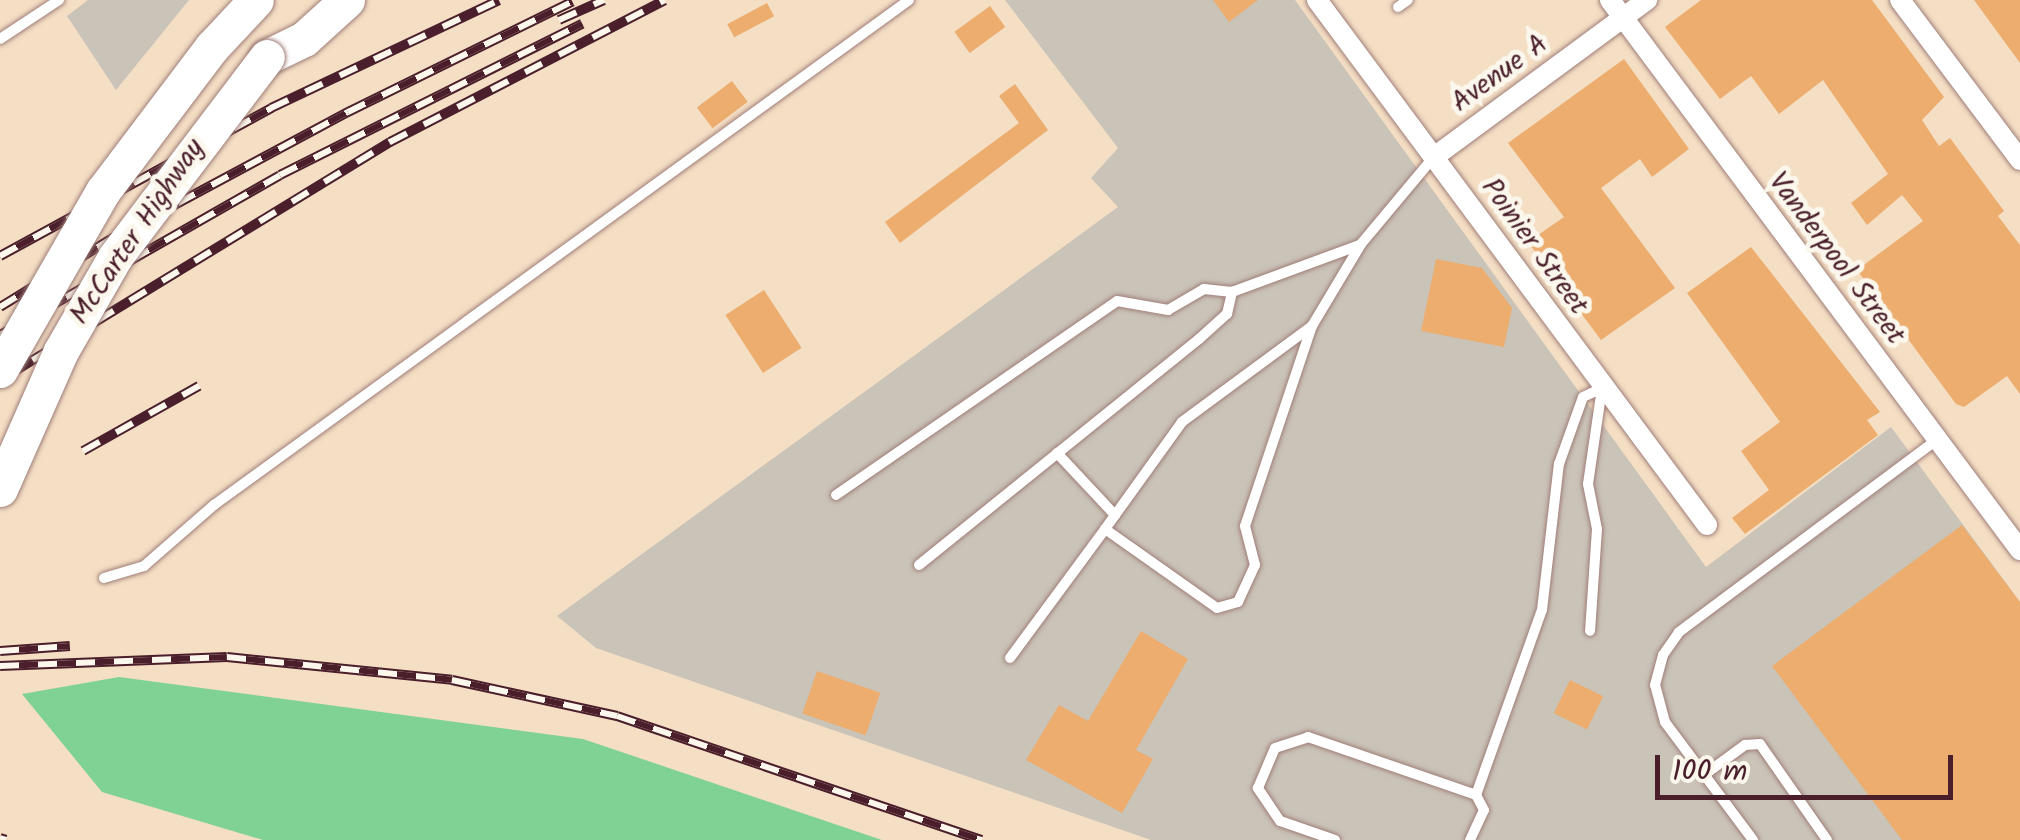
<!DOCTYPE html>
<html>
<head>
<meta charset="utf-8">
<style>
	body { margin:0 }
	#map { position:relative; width:2020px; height:840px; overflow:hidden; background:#f4dec4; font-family:Kalam,sans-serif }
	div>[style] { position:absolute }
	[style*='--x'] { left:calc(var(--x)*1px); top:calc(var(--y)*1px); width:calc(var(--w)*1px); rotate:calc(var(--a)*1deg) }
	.industrial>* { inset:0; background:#cac3b8 }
	.green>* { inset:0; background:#80d294 }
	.building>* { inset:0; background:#ecad6e; transform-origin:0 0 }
	.roads { filter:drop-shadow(0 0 2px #9f7e78) drop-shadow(0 0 2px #9f7e78) }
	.service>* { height:10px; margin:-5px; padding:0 5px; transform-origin:5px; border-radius:5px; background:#fff }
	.minor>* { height:20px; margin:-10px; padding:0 10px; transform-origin:10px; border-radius:10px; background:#fff }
	.motorway>* { height:35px; margin:-17.5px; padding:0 17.5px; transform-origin:17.5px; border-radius:17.5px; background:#fff }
	.rail>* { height:10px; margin-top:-5px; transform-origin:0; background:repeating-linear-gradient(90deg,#fbf7ec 0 19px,#4a1f2b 0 38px); box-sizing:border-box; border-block:2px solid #4a1f2b }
	.bridges { filter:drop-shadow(0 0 2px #9f7e78) drop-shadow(0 0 2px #9f7e78) }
	.motorway-bridge>* { height:35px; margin:-17.5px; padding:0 17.5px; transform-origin:17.5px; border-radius:17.5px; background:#fff }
	span { translate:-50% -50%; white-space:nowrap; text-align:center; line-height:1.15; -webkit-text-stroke:10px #fbf7ec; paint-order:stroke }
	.street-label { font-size:28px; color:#4a1f2b }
	.scale { position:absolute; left:1655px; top:755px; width:298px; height:45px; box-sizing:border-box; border:5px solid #4a1f2b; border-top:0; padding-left:12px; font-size:30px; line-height:35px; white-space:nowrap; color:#4a1f2b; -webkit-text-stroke:8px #fbf7ec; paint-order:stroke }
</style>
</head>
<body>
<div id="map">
	<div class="industrial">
		<div style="clip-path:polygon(88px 0,189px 0,116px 90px,67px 16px)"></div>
		<div style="clip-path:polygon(1005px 0,1295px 0,1706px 567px,1891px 427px,2020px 602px,2020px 840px,1151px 840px,596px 648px,557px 616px,1118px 207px,1091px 178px,1118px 148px)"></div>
	</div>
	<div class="green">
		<div style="clip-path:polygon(119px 677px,583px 739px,882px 840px,263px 840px,102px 792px,22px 694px)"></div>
	</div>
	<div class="building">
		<div style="clip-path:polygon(1213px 0,1258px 0,1229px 22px)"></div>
		<div style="clip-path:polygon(1701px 0,1872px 0,1944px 97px,1922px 120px,1939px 146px,1950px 138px,2004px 211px,1998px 216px,2020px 245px,2020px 394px,2007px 376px,1964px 407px,1956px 404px,1857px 270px,1923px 221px,1902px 195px,1867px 225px,1851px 203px,1888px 174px,1823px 80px,1779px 114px,1751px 76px,1720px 99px,1665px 27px)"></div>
		<div style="clip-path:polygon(1974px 0,2020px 0,2020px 63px)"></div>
		<div style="left:767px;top:3px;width:15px;height:45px;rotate:62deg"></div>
		<div style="left:990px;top:6px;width:26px;height:44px;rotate:54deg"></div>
		<div style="clip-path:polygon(1624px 59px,1689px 149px,1652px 177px,1640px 159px,1601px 188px,1675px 288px,1601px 340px,1528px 242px,1564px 217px,1508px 143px)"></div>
		<div style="left:732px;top:81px;width:26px;height:44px;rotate:53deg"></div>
		<div style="clip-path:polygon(1015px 84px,1048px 130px,900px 243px,885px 222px,1019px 123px,999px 96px)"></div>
		<div style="clip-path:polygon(1751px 247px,1880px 412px,1867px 420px,1878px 435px,1745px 534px,1732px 518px,1769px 490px,1741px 451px,1780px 422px,1687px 293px)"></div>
		<div style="clip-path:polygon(1436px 259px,1482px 268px,1512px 308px,1504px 347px,1421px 331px)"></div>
		<div style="left:764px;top:290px;width:69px;height:46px;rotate:57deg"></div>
		<div style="clip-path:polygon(1962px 525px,2020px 602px,2020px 840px,1902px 840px,1772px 666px)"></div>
		<div style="clip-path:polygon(1141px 631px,1188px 659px,1136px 750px,1153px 759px,1122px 813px,1026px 760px,1059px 705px,1088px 721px)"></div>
		<div style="left:817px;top:671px;width:67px;height:45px;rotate:19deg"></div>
		<div style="left:1570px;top:680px;width:37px;height:37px;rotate:26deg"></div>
	</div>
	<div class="roads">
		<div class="service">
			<div style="--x:1398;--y:7;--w:12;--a:-35"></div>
			<div style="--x:0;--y:39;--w:71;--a:-33.5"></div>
			<div style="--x:1312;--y:326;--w:162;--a:143.6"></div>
			<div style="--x:1182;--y:422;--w:132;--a:125.7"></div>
			<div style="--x:1105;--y:529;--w:137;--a:35.2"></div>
			<div style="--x:1217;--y:608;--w:22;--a:-16"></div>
			<div style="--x:1238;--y:602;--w:41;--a:-65.3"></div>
			<div style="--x:1255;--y:565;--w:40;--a:-104.4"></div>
			<div style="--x:1245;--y:526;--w:211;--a:-71.5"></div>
			<div style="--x:1312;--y:326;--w:96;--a:-59.1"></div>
			<div style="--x:1361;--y:244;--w:112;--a:-50.1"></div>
			<div style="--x:1057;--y:453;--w:85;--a:46.9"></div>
			<div style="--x:836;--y:495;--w:341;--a:-34.6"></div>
			<div style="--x:1117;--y:301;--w:52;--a:10"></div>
			<div style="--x:1168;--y:310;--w:42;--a:-30.3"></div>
			<div style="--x:1204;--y:289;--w:28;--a:6"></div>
			<div style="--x:919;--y:565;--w:360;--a:-38.9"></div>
			<div style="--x:1199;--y:339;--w:38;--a:-42"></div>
			<div style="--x:1227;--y:314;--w:23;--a:-77"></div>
			<div style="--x:1232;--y:292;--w:136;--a:-20.2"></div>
			<div style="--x:104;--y:578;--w:42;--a:-16.7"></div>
			<div style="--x:144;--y:566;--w:93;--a:-41.1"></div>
			<div style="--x:214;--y:505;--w:859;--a:-36"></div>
			<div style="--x:1010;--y:658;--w:160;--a:-53.6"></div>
			<div style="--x:1704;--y:775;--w:51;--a:-36.2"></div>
			<div style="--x:1745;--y:745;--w:15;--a:-4"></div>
			<div style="--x:1760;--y:744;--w:117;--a:55.1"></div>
			<div style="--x:1335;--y:840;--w:58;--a:-160.9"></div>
			<div style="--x:1280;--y:821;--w:40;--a:-124"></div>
			<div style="--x:1258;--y:788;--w:43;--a:-67"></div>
			<div style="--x:1275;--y:748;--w:35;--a:-18"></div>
			<div style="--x:1308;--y:737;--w:178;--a:19"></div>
			<div style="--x:1476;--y:795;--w:196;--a:-70.4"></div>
			<div style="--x:1542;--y:610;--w:147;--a:-83.4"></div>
			<div style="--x:1559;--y:464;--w:71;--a:-70.3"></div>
			<div style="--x:1583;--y:397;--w:21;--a:-25"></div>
			<div style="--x:1602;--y:388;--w:97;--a:98.3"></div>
			<div style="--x:1588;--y:484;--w:46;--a:78.7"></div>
			<div style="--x:1597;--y:529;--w:102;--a:93.9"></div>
			<div style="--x:1470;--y:840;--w:33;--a:-65"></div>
			<div style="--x:1484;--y:810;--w:17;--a:-118"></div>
			<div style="--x:1753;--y:840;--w:147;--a:-126.7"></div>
			<div style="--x:1665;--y:722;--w:38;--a:-105"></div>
			<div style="--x:1655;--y:685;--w:31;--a:-75"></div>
			<div style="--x:1663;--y:655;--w:28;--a:-55"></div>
			<div style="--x:1679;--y:632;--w:322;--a:-36.7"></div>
		</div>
		<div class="minor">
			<div style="--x:1317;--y:0;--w:654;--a:53.39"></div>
			<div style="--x:1610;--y:0;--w:686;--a:53.3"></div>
			<div style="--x:1900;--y:0;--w:200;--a:53.1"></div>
			<div style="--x:1434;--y:157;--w:265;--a:-36.4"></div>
		</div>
		<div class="motorway">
			<div style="--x:267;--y:57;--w:41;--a:-25.9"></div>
			<div style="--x:304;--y:39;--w:58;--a:-42.2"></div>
		</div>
	</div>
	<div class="rail">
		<div style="--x:559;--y:20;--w:49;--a:-24"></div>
		<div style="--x:0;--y:256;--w:309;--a:-28.6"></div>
		<div style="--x:271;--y:108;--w:252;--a:-25.3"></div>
		<div style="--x:0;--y:307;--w:130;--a:-31.5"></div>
		<div style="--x:111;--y:239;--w:269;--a:-28.2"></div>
		<div style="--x:348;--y:112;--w:250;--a:-26.2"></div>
		<div style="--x:0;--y:335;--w:322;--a:-29.7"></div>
		<div style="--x:280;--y:175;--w:338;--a:-26.6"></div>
		<div style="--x:0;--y:380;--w:457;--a:-31.4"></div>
		<div style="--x:390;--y:142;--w:309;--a:-27.3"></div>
		<div style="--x:83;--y:451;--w:133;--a:-29.3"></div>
		<div style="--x:0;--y:651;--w:70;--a:-4.1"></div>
		<div style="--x:0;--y:666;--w:227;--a:-2.3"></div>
		<div style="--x:227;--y:657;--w:226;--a:5.8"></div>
		<div style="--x:452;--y:680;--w:169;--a:12.3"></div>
		<div style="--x:617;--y:716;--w:385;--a:18.8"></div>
		<div style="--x:0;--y:838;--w:6;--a:18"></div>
	</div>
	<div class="bridges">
		<div class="motorway-bridge">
			<div style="--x:0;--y:370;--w:207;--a:-60.1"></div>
			<div style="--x:103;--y:191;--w:181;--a:-52.9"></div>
			<div style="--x:212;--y:47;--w:64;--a:-46.9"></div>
			<div style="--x:0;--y:489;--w:151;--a:-66.2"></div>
			<div style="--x:61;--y:351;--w:108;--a:-60.1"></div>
			<div style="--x:115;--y:257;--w:251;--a:-52.8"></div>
		</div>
	</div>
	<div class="street-label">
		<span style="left:1500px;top:74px;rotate:-36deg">Avenue A</span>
		<span style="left:138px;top:232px;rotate:-56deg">McCarter Highway</span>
		<span style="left:1534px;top:247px;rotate:54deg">Poinier Street</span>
		<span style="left:1836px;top:259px;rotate:53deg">Vanderpool Street</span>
	</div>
	<div class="scale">100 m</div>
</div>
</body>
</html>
